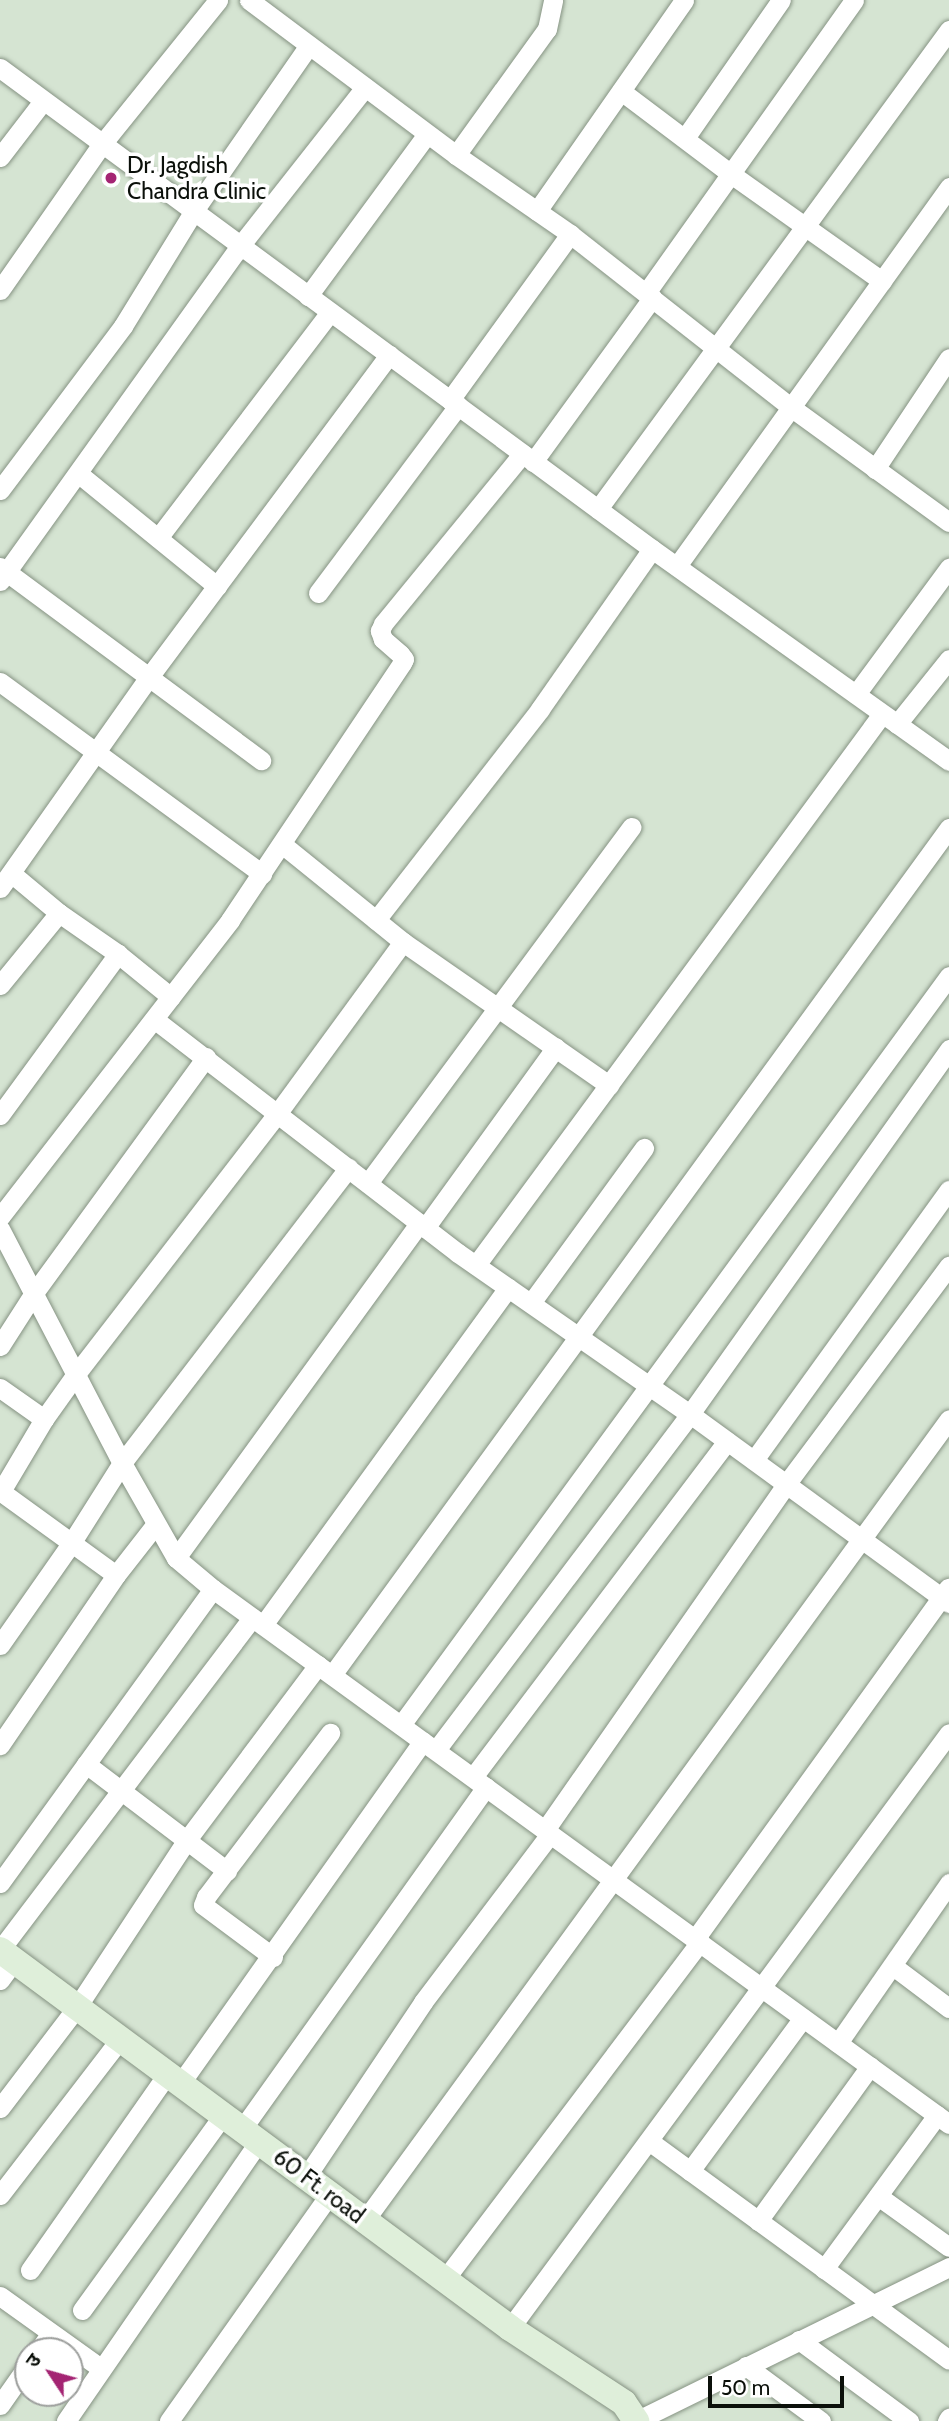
<!DOCTYPE html>
<html>
<head>
<meta charset="utf-8">
<style>
	body { margin:0 }
	#map { position:relative; width:949px; height:2421px; overflow:hidden; background:#d5e4d2; font-family:Cabin,"Noto Sans Devanagari",sans-serif }
	div>[style] { position:absolute }
	[style*='--x'] { left:calc(var(--x)*1px); top:calc(var(--y)*1px); width:calc(var(--w)*1px); rotate:calc(var(--a)*1deg) }
	.roads { filter:drop-shadow(0 0 2px #869383) drop-shadow(0 0 2px #869383) }
	.street>* { height:19px; margin:-9.5px; padding:0 9.5px; transform-origin:9.5px; border-radius:9.5px; background:#fff }
	.secondary>* { height:26px; margin:-13px; padding:0 13px; transform-origin:13px; border-radius:13px; background:#dfefda }
	.dots>* { width:19px; height:19px; translate:-50% -50%; box-sizing:border-box; border:4px solid #fff; border-radius:50% }
	span { translate:-50% -50%; white-space:nowrap; text-align:center; line-height:1.15; -webkit-text-stroke:7px #fff; paint-order:stroke }
	.poi-label { font-size:23px; color:#0b100a }
	.left { translate:0 -50%; text-align:left }
	.street-label { font-size:23px; color:#0b100a }
	.north { position:absolute; left:14px; top:2337px; width:70px; height:70px; box-sizing:border-box; background:#fff; border:2px solid #9d9f9d; border-radius:50%; rotate:306deg; font-size:19px; font-weight:700; line-height:28px; text-align:center; color:#0b100a }
	.north::after { content:''; display:block; margin:auto; width:24px; height:32px; background:#a42473; clip-path:polygon(50% 0,100% 100%,50% 72%,0 100%) }
	.scale { position:absolute; left:708px; top:2376px; width:136px; height:32px; box-sizing:border-box; border:4px solid #0b100a; border-top:0; padding-left:9px; font-size:21px; line-height:24px; white-space:nowrap; color:#0b100a; -webkit-text-stroke:5px #fff; paint-order:stroke }
</style>
</head>
<body>
<div id="map">
	<div class="roads">
		<div class="street">
			<div style="--x:249;--y:0;--w:259;--a:36.8"></div>
			<div style="--x:456;--y:155;--w:139;--a:34.7"></div>
			<div style="--x:570;--y:234;--w:282;--a:38.1"></div>
			<div style="--x:792;--y:408;--w:194;--a:36"></div>
			<div style="--x:0;--y:68;--w:810;--a:36.42"></div>
			<div style="--x:652;--y:549;--w:365;--a:35.5"></div>
			<div style="--x:621;--y:91;--w:138;--a:37"></div>
			<div style="--x:731;--y:174;--w:185;--a:35.3"></div>
			<div style="--x:685;--y:138;--w:168;--a:-55.2"></div>
			<div style="--x:456;--y:155;--w:155;--a:-54.2"></div>
			<div style="--x:547;--y:29;--w:30;--a:-78"></div>
			<div style="--x:0;--y:157;--w:71;--a:-52.5"></div>
			<div style="--x:537;--y:211;--w:257;--a:-55.1"></div>
			<div style="--x:0;--y:290;--w:178;--a:-55.1"></div>
			<div style="--x:102;--y:144;--w:185;--a:-51.1"></div>
			<div style="--x:646;--y:293;--w:359;--a:-54.6"></div>
			<div style="--x:308;--y:296;--w:201;--a:-53.7"></div>
			<div style="--x:450;--y:400;--w:205;--a:-54.1"></div>
			<div style="--x:533;--y:462;--w:203;--a:-54"></div>
			<div style="--x:875;--y:469;--w:133;--a:-56.3"></div>
			<div style="--x:79;--y:474;--w:178;--a:39.1"></div>
			<div style="--x:0;--y:490;--w:205;--a:-53.1"></div>
			<div style="--x:123;--y:326;--w:134;--a:-58.4"></div>
			<div style="--x:193;--y:212;--w:203;--a:-55.2"></div>
			<div style="--x:598;--y:509;--w:594;--a:-53.77"></div>
			<div style="--x:158;--y:538;--w:284;--a:-52.7"></div>
			<div style="--x:677;--y:566;--w:467;--a:-54.3"></div>
			<div style="--x:0;--y:567;--w:325;--a:36.5"></div>
			<div style="--x:0;--y:581;--w:412;--a:-54.4"></div>
			<div style="--x:240;--y:246;--w:202;--a:-51.8"></div>
			<div style="--x:318;--y:593;--w:234;--a:-53.2"></div>
			<div style="--x:0;--y:682;--w:325;--a:36.2"></div>
			<div style="--x:856;--y:694;--w:157;--a:-53.6"></div>
			<div style="--x:897;--y:724;--w:83;--a:-51.3"></div>
			<div style="--x:282;--y:844;--w:156;--a:39"></div>
			<div style="--x:403;--y:942;--w:251;--a:34.8"></div>
			<div style="--x:11;--y:873;--w:62;--a:39.8"></div>
			<div style="--x:59;--y:913;--w:72;--a:34.8"></div>
			<div style="--x:118;--y:954;--w:68;--a:39.1"></div>
			<div style="--x:0;--y:888;--w:258;--a:-54.8"></div>
			<div style="--x:149;--y:677;--w:402;--a:-53.3"></div>
			<div style="--x:376;--y:920;--w:267;--a:-52.1"></div>
			<div style="--x:540;--y:709;--w:195;--a:-55"></div>
			<div style="--x:0;--y:985;--w:93;--a:-50.7"></div>
			<div style="--x:154;--y:1019;--w:384;--a:37.6"></div>
			<div style="--x:458;--y:1253;--w:282;--a:34.8"></div>
			<div style="--x:690;--y:1414;--w:321;--a:36.1"></div>
			<div style="--x:0;--y:1115;--w:200;--a:-53.8"></div>
			<div style="--x:368;--y:1183;--w:443;--a:-53.5"></div>
			<div style="--x:0;--y:1217;--w:376;--a:-52.2"></div>
			<div style="--x:230;--y:920;--w:309;--a:-56.2"></div>
			<div style="--x:402;--y:663;--w:4;--a:-63"></div>
			<div style="--x:404;--y:659;--w:6;--a:-129"></div>
			<div style="--x:400;--y:654;--w:23;--a:-139"></div>
			<div style="--x:383;--y:639;--w:9;--a:-111"></div>
			<div style="--x:380;--y:631;--w:8;--a:-67"></div>
			<div style="--x:383;--y:624;--w:220;--a:-50.7"></div>
			<div style="--x:425;--y:1228;--w:223;--a:-54.1"></div>
			<div style="--x:0;--y:1229;--w:264;--a:62.5"></div>
			<div style="--x:122;--y:1463;--w:109;--a:60.4"></div>
			<div style="--x:176;--y:1558;--w:48;--a:40"></div>
			<div style="--x:213;--y:1589;--w:910;--a:36.01"></div>
			<div style="--x:476;--y:1265;--w:684;--a:-53.62"></div>
			<div style="--x:531;--y:1303;--w:192;--a:-53.9"></div>
			<div style="--x:0;--y:1346;--w:63;--a:-57.3"></div>
			<div style="--x:34;--y:1293;--w:292;--a:-53.9"></div>
			<div style="--x:0;--y:1388;--w:54;--a:35.2"></div>
			<div style="--x:754;--y:1460;--w:333;--a:-54.2"></div>
			<div style="--x:0;--y:1491;--w:143;--a:35.9"></div>
			<div style="--x:116;--y:1575;--w:206;--a:124.3"></div>
			<div style="--x:0;--y:1493;--w:86;--a:-59.3"></div>
			<div style="--x:44;--y:1419;--w:55;--a:-54.6"></div>
			<div style="--x:76;--y:1374;--w:329;--a:-52.3"></div>
			<div style="--x:277;--y:1114;--w:213;--a:-53.8"></div>
			<div style="--x:176;--y:1558;--w:414;--a:-54"></div>
			<div style="--x:116;--y:1575;--w:63;--a:-52"></div>
			<div style="--x:263;--y:1625;--w:417;--a:-54"></div>
			<div style="--x:0;--y:1645;--w:126;--a:-55"></div>
			<div style="--x:72;--y:1542;--w:93;--a:-57.7"></div>
			<div style="--x:122;--y:1463;--w:372;--a:-52.5"></div>
			<div style="--x:332;--y:1675;--w:1048;--a:-53.93"></div>
			<div style="--x:401;--y:1725;--w:928;--a:-53.81"></div>
			<div style="--x:436;--y:1750;--w:421;--a:-52.9"></div>
			<div style="--x:690;--y:1414;--w:448;--a:-54.6"></div>
			<div style="--x:86;--y:1764;--w:177;--a:37.2"></div>
			<div style="--x:473;--y:1777;--w:421;--a:-52.9"></div>
			<div style="--x:545;--y:1830;--w:423;--a:-55.1"></div>
			<div style="--x:787;--y:1483;--w:271;--a:-53.3"></div>
			<div style="--x:0;--y:1883;--w:363;--a:-54.1"></div>
			<div style="--x:695;--y:1939;--w:433;--a:-54.2"></div>
			<div style="--x:0;--y:1950;--w:417;--a:-52.8"></div>
			<div style="--x:273;--y:1957;--w:87;--a:-143.4"></div>
			<div style="--x:203;--y:1905;--w:9;--a:-69"></div>
			<div style="--x:206;--y:1897;--w:206;--a:-52.9"></div>
			<div style="--x:893;--y:1966;--w:70;--a:36.9"></div>
			<div style="--x:0;--y:1980;--w:24;--a:-54"></div>
			<div style="--x:838;--y:2043;--w:195;--a:-55.2"></div>
			<div style="--x:180;--y:2084;--w:420;--a:-54.7"></div>
			<div style="--x:0;--y:2108;--w:127;--a:-52.7"></div>
			<div style="--x:77;--y:2007;--w:199;--a:-56.7"></div>
			<div style="--x:186;--y:1841;--w:220;--a:-53.1"></div>
			<div style="--x:242;--y:2129;--w:420;--a:-54.5"></div>
			<div style="--x:649;--y:2141;--w:371;--a:36.1"></div>
			<div style="--x:690;--y:2171;--w:190;--a:-53.6"></div>
			<div style="--x:306;--y:2177;--w:211;--a:-56.2"></div>
			<div style="--x:423;--y:2002;--w:211;--a:-52.9"></div>
			<div style="--x:0;--y:2195;--w:197;--a:-52.4"></div>
			<div style="--x:878;--y:2196;--w:87;--a:35.7"></div>
			<div style="--x:365;--y:2220;--w:991;--a:-53.9"></div>
			<div style="--x:758;--y:2221;--w:191;--a:-54.1"></div>
			<div style="--x:824;--y:2269;--w:191;--a:-53.7"></div>
			<div style="--x:30;--y:2270;--w:239;--a:-55"></div>
			<div style="--x:445;--y:2279;--w:423;--a:-52.9"></div>
			<div style="--x:0;--y:2296;--w:125;--a:35.6"></div>
			<div style="--x:82;--y:2310;--w:241;--a:-54.1"></div>
			<div style="--x:510;--y:2328;--w:739;--a:-53.58"></div>
			<div style="--x:799;--y:2340;--w:137;--a:36.4"></div>
			<div style="--x:38;--y:2351;--w:22;--a:-54"></div>
			<div style="--x:746;--y:2366;--w:93;--a:36.3"></div>
			<div style="--x:0;--y:2405;--w:49;--a:-55"></div>
			<div style="--x:66;--y:2421;--w:340;--a:-55.4"></div>
			<div style="--x:169;--y:2421;--w:277;--a:-54.7"></div>
			<div style="--x:636;--y:2421;--w:349;--a:-26.2"></div>
			<div style="--x:947;--y:2421;--w:4;--a:-56"></div>
		</div>
		<div class="secondary">
			<div style="--x:0;--y:1950;--w:635;--a:36.54"></div>
			<div style="--x:510;--y:2328;--w:136;--a:33.3"></div>
			<div style="--x:624;--y:2403;--w:22;--a:56"></div>
		</div>
	</div>
	<div class="dots">
		<div style="left:111px;top:178px;background:#a42473"></div>
	</div>
	<div class="poi-label">
		<span class="left" style="left:127px;top:178px">Dr. Jagdish<br>Chandra Clinic</span>
	</div>
	<div class="street-label">
		<span style="left:319px;top:2186px;rotate:37deg">60 Ft. road</span>
	</div>
	<div class="north">उ</div>
	<div class="scale">50 m</div>
</div>
</body>
</html>
